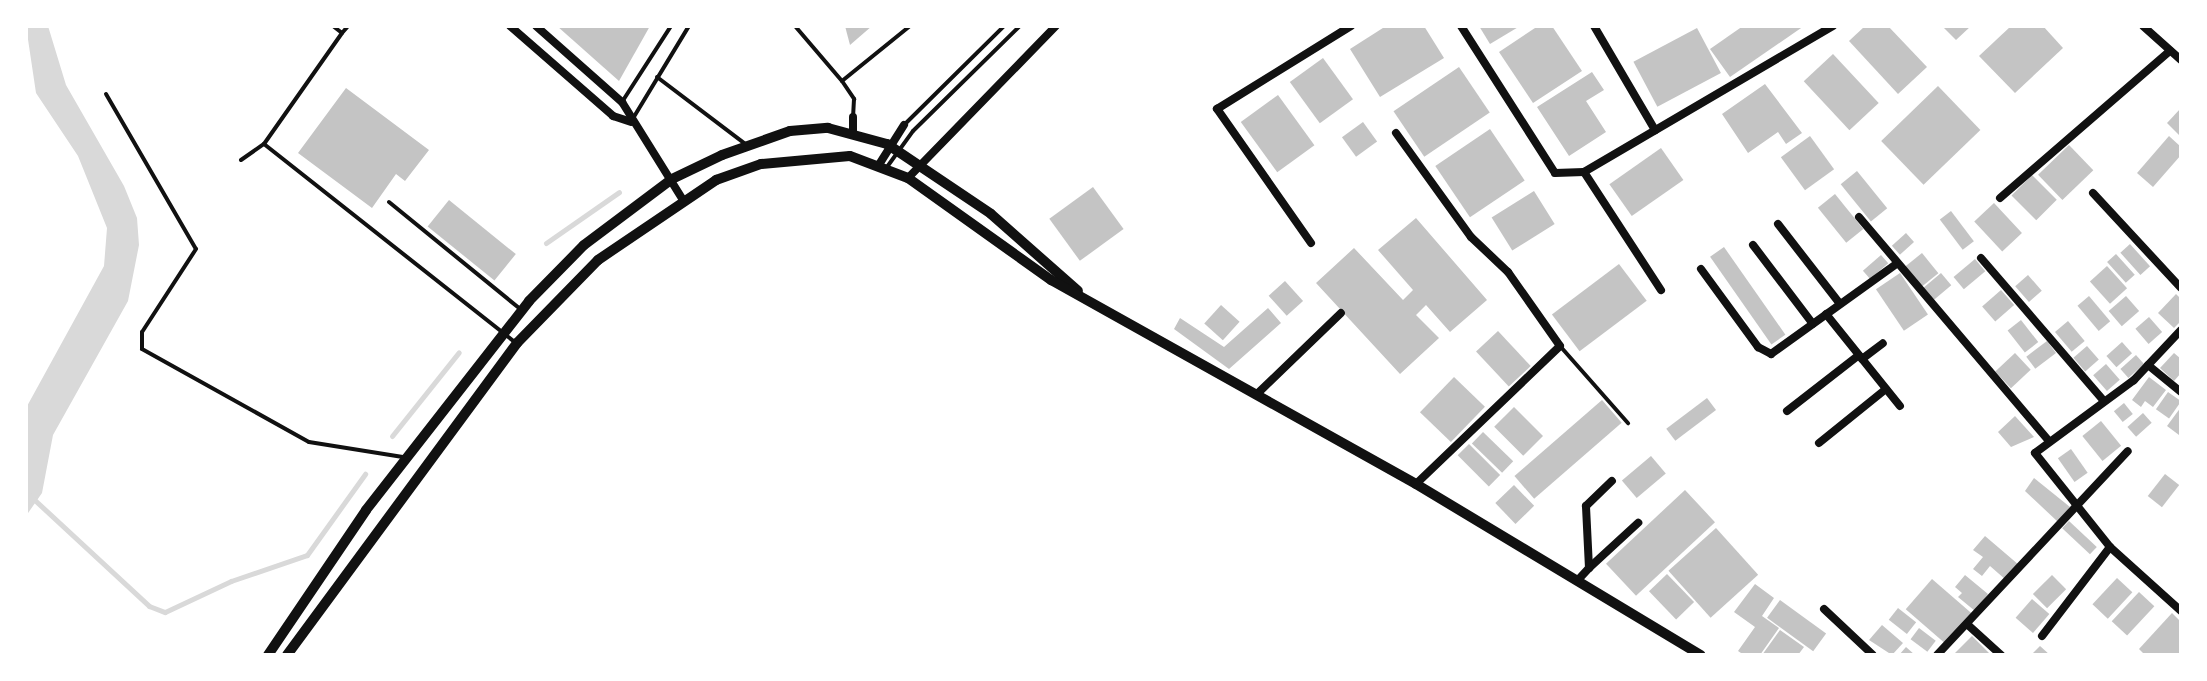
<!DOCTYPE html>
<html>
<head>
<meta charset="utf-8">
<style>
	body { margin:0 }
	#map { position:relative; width:2207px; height:681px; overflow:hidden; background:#fff; font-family:Karla,sans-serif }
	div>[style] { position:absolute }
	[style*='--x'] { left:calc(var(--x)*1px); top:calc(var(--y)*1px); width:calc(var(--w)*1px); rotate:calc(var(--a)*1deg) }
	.water>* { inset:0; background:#d9d9d9 }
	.stream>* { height:5px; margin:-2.5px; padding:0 2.5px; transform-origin:2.5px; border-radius:2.5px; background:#d9d9d9 }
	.building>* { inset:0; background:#c4c4c4; transform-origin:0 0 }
	.service>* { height:4px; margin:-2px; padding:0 2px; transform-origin:2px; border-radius:2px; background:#111 }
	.minor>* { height:8px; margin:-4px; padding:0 4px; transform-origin:4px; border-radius:4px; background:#111 }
	.tertiary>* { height:10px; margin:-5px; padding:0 5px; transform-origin:5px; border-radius:5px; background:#111 }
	span { translate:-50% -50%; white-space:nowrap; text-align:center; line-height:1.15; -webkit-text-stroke:7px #fff; paint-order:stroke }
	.frame { position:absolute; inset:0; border:28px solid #fff; pointer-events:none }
</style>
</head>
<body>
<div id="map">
	<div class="water">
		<div style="clip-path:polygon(26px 26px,48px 26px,66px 85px,124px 186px,137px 218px,139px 245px,128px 301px,53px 435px,42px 493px,26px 516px,26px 408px,104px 266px,107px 228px,78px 156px,36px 93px)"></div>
	</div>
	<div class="stream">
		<div style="--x:546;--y:243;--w:89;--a:-34.9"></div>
		<div style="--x:392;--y:436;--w:107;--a:-51.4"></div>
		<div style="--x:26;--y:492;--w:168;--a:42.8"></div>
		<div style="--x:149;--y:606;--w:17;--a:21"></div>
		<div style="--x:165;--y:612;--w:73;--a:-25.2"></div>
		<div style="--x:231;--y:581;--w:80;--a:-18.9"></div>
		<div style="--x:307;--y:555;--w:100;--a:-54.4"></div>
	</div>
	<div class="building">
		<div style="clip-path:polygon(557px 26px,650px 26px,619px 81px)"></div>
		<div style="clip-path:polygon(845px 26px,872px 26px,850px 45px)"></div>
		<div style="clip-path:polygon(1386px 26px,1424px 26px,1444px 58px,1380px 97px,1350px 49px)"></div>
		<div style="clip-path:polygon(1479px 26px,1520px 26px,1490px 44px)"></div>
		<div style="clip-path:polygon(1538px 26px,1552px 26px,1582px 71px,1533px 103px,1499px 52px)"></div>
		<div style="clip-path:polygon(1743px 26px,1804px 26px,1730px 77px,1710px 49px)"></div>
		<div style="clip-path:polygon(1865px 26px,1888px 26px,1927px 67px,1898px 94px,1849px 41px)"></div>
		<div style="clip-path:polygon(1942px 26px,1971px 26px,1956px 40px)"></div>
		<div style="clip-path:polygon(2011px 26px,2043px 26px,2063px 48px,2015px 93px,1979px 56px)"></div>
		<div style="left:1697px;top:28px;width:51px;height:72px;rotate:62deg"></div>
		<div style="left:1833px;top:54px;width:67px;height:40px;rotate:47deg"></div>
		<div style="left:1323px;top:58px;width:51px;height:41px;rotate:54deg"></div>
		<div style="left:1459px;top:67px;width:55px;height:79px;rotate:56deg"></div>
		<div style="clip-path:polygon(1592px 72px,1604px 90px,1586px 101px,1606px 132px,1569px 156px,1537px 107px)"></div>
		<div style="clip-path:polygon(1765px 84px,1802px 133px,1786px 144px,1778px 132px,1748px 153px,1722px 114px)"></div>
		<div style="left:1938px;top:86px;width:61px;height:79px;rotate:46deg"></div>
		<div style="clip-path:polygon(346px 88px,429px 150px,405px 181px,396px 174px,372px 208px,298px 153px)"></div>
		<div style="left:1278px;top:95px;width:62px;height:46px;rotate:54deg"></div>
		<div style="clip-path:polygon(2181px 108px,2181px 137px,2167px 123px)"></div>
		<div style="left:1363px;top:122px;width:24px;height:26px;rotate:54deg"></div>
		<div style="left:1490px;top:129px;width:62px;height:66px;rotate:56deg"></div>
		<div style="left:1810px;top:136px;width:41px;height:36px;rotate:54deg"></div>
		<div style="clip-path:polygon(2169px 136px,2181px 147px,2181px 155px,2153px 187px,2137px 173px)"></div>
		<div style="left:2069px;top:145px;width:35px;height:43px;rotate:46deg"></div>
		<div style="left:1661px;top:148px;width:39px;height:63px;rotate:55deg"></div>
		<div style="left:1857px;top:171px;width:48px;height:21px;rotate:51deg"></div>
		<div style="left:2032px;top:175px;width:35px;height:29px;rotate:45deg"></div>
		<div style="left:1093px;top:187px;width:52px;height:54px;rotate:54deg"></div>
		<div style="left:1534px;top:191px;width:39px;height:50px;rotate:58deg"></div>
		<div style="left:1835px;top:194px;width:45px;height:22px;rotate:51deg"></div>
		<div style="left:449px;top:200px;width:86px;height:34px;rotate:39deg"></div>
		<div style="left:1994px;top:203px;width:41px;height:27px;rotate:47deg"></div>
		<div style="left:1951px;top:211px;width:38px;height:14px;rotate:53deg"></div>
		<div style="clip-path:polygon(1416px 218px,1487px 300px,1450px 332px,1426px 305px,1416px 315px,1439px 338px,1400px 374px,1316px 283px,1354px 248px,1403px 300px,1413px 290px,1378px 250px)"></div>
		<div style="left:1906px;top:233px;width:12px;height:19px;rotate:48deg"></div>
		<div style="left:2130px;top:244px;width:30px;height:13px;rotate:48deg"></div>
		<div style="left:1724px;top:247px;width:107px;height:17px;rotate:55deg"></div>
		<div style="left:1922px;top:253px;width:26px;height:22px;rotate:51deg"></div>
		<div style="left:2116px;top:254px;width:28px;height:12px;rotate:48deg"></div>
		<div style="left:1881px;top:255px;width:11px;height:24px;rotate:49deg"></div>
		<div style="left:1975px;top:259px;width:16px;height:28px;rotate:50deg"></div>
		<div style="left:1619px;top:264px;width:46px;height:84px;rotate:53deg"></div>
		<div style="left:2107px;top:266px;width:30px;height:23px;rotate:48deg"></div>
		<div style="left:1900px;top:273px;width:50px;height:29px;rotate:56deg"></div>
		<div style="left:1941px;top:273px;width:16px;height:24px;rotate:50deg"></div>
		<div style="left:2028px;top:275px;width:21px;height:17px;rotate:49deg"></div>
		<div style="left:1285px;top:281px;width:27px;height:22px;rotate:48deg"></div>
		<div style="left:2001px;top:290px;width:20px;height:25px;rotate:49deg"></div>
		<div style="clip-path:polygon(2176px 294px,2181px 299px,2181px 321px,2174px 328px,2158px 313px)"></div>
		<div style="left:2089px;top:296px;width:33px;height:15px;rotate:50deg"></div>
		<div style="left:2126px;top:296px;width:20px;height:23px;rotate:49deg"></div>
		<div style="left:1221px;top:305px;width:25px;height:25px;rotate:42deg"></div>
		<div style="clip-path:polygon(1268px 308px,1281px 323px,1229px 369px,1174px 329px,1180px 318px,1224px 347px)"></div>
		<div style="left:2149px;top:317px;width:20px;height:18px;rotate:49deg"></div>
		<div style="left:2021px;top:320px;width:28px;height:17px;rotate:52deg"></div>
		<div style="left:2068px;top:321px;width:26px;height:17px;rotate:50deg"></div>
		<div style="left:1498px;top:331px;width:48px;height:30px;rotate:47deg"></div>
		<div style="left:2047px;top:341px;width:15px;height:26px;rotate:53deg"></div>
		<div style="left:2122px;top:342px;width:15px;height:21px;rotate:48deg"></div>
		<div style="left:2087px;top:346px;width:18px;height:18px;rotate:49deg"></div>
		<div style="left:2015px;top:353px;width:23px;height:27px;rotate:47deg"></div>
		<div style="clip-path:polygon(2174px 353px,2181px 359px,2181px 373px,2174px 381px,2160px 368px)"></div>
		<div style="left:2136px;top:355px;width:12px;height:21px;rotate:48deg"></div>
		<div style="left:2106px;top:364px;width:21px;height:17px;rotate:49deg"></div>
		<div style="left:1454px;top:377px;width:43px;height:49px;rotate:44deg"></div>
		<div style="clip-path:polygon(2149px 377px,2166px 390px,2153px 407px,2145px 401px,2141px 407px,2132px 400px)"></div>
		<div style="left:2168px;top:392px;width:16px;height:21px;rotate:35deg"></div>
		<div style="left:1707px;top:398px;width:15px;height:51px;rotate:53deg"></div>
		<div style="left:1602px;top:400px;width:30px;height:116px;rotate:49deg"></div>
		<div style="left:2124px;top:403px;width:14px;height:13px;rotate:51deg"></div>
		<div style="left:1514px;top:407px;width:41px;height:28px;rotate:45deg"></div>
		<div style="clip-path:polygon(2181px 407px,2181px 433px,2179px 435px,2167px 426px)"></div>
		<div style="left:2143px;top:413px;width:13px;height:21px;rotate:48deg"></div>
		<div style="clip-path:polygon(2015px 416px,2034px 437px,2011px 447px,1998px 432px)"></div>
		<div style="left:2101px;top:421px;width:32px;height:24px;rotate:51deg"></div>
		<div style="left:1483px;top:432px;width:42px;height:16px;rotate:44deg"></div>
		<div style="left:1469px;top:444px;width:44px;height:16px;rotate:45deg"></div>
		<div style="left:2071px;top:449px;width:29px;height:16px;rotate:55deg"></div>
		<div style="left:1651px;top:456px;width:23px;height:38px;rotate:50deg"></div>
		<div style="left:2165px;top:474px;width:18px;height:28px;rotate:38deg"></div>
		<div style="clip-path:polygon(2034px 478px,2070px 507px,2058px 522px,2025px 491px)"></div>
		<div style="left:1514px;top:485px;width:29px;height:26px;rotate:46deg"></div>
		<div style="left:1685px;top:490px;width:44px;height:108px;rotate:47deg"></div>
		<div style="left:2069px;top:521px;width:38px;height:10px;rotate:43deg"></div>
		<div style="left:1716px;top:528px;width:63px;height:64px;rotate:48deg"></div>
		<div style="clip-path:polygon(1985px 536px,2019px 565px,2006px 580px,1990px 566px,1982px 576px,1973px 569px,1983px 557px,1973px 550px)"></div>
		<div style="left:1667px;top:574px;width:39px;height:25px;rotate:46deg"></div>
		<div style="clip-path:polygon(1965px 575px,1988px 594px,1975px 611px,1958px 597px,1962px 593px,1955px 587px)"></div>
		<div style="left:2052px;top:575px;width:20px;height:27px;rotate:45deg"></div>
		<div style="left:2117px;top:578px;width:21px;height:36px;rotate:43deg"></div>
		<div style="left:1932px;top:579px;width:52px;height:40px;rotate:41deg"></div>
		<div style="clip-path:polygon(1755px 584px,1774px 598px,1762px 616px,1779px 628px,1760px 655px,1744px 655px,1738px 651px,1755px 627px,1734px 612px)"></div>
		<div style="left:2139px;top:592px;width:21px;height:40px;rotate:43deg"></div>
		<div style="left:2032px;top:599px;width:23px;height:25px;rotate:41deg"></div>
		<div style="left:1780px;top:600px;width:57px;height:22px;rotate:36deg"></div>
		<div style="left:1898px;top:608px;width:23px;height:15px;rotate:38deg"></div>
		<div style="clip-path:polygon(2172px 613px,2181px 622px,2181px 655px,2145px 655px,2139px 649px)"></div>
		<div style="clip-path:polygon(1882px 625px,1903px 643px,1892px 655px,1869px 640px)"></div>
		<div style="left:1919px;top:628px;width:21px;height:14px;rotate:37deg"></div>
		<div style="clip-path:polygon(1780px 630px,1804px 647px,1798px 655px,1762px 655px)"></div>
		<div style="clip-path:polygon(1972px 636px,1991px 655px,1953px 655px)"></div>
		<div style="clip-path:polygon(2040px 646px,2050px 655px,2031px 655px)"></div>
		<div style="clip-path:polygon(1906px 647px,1915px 655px,1899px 655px)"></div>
	</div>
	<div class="service">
		<div style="--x:333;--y:26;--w:11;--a:38"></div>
		<div style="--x:342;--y:33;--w:9;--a:-49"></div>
		<div style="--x:795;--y:26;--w:72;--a:49.5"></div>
		<div style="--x:842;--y:81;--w:22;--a:56"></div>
		<div style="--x:854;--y:99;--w:18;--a:93"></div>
		<div style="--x:657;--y:77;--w:114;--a:37.2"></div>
		<div style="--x:842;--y:81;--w:87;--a:-39"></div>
		<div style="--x:106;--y:94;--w:179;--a:59.9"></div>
		<div style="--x:196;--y:249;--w:99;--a:123"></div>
		<div style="--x:142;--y:332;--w:17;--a:90"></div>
		<div style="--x:142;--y:349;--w:191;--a:29.1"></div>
		<div style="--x:309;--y:442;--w:95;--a:9.1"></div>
		<div style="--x:622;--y:102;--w:90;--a:-57.2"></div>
		<div style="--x:632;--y:120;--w:110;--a:-58.8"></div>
		<div style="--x:904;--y:125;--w:141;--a:-44.7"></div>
		<div style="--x:264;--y:144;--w:136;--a:-54.9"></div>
		<div style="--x:241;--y:160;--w:28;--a:-35"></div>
		<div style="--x:264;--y:144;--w:320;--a:38.3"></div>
		<div style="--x:887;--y:167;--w:44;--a:-54.2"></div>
		<div style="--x:913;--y:131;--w:150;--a:-44.5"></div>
		<div style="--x:389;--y:202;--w:169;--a:39.2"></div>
		<div style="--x:1560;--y:346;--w:103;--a:48.6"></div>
	</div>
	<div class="minor">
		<div style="--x:510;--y:26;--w:137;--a:41.1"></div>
		<div style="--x:613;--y:116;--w:19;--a:18"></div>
		<div style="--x:536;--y:26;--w:115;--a:41.5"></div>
		<div style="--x:622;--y:102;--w:115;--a:58.1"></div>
		<div style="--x:1461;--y:26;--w:174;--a:57.4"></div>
		<div style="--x:1555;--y:173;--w:29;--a:-2"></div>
		<div style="--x:1584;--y:172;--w:289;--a:-30.4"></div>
		<div style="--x:1594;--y:26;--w:121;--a:59.6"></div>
		<div style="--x:2143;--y:26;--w:51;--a:41.8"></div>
		<div style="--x:1396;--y:133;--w:128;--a:54.2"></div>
		<div style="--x:1471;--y:237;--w:51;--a:43.4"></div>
		<div style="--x:1508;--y:272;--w:90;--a:54.9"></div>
		<div style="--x:1560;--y:346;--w:199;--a:136.2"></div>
		<div style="--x:853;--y:135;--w:18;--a:-90"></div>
		<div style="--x:880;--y:163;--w:45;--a:-57.7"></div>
		<div style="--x:1584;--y:172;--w:141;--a:56.9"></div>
		<div style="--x:908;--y:178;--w:212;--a:-45.8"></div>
		<div style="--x:2093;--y:193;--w:129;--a:47.2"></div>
		<div style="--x:2000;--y:198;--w:225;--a:-40.9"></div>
		<div style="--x:1859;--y:217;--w:294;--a:49.7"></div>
		<div style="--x:1778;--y:224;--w:101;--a:52.2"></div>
		<div style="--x:1311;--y:243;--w:164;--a:-125"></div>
		<div style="--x:1217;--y:109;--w:158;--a:-31.8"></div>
		<div style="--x:1753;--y:245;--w:99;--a:52.8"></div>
		<div style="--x:1981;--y:258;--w:189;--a:49.3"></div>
		<div style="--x:1701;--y:269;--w:97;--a:53.8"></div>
		<div style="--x:1758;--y:347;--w:15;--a:28"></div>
		<div style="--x:1771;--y:354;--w:153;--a:-35.7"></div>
		<div style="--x:1826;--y:314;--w:118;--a:51.2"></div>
		<div style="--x:2181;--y:330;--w:69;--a:133.2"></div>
		<div style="--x:2134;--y:380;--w:123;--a:143.6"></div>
		<div style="--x:2035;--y:453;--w:120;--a:51.4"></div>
		<div style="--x:2110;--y:547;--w:96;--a:42"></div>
		<div style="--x:1862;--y:359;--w:26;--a:-37"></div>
		<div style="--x:2148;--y:365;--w:43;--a:39.3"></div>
		<div style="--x:1256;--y:395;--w:118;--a:-44"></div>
		<div style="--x:1787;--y:411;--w:91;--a:-37.9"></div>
		<div style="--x:1819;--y:443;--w:86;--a:-38.9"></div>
		<div style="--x:1589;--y:568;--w:67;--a:-42.6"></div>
		<div style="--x:1577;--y:581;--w:18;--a:-47"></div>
		<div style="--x:1589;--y:568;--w:62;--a:-92.8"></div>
		<div style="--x:1586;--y:506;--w:36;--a:-44"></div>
		<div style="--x:1824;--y:609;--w:67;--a:43.2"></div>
		<div style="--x:1968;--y:625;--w:45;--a:42.3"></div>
		<div style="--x:2042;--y:636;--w:112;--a:-52.6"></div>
		<div style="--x:1937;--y:655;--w:279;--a:-46.9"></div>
	</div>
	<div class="tertiary">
		<div style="--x:268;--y:655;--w:175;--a:-55.9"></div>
		<div style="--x:366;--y:510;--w:265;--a:-52"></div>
		<div style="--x:529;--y:301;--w:78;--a:-45.5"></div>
		<div style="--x:584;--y:245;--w:110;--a:-36.9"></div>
		<div style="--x:672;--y:179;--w:55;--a:-25.6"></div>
		<div style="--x:722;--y:155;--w:72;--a:-19.4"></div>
		<div style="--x:790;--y:131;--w:38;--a:-5"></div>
		<div style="--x:828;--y:128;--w:61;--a:15.2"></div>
		<div style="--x:887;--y:144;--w:125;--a:33.9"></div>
		<div style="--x:991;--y:214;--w:116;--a:41.5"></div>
		<div style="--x:287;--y:655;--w:388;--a:-53.6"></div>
		<div style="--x:517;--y:343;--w:116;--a:-45.7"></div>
		<div style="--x:598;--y:260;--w:143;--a:-34.1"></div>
		<div style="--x:716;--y:180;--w:48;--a:-19.6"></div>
		<div style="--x:761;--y:164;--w:89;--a:-5.1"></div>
		<div style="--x:850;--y:156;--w:62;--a:20.8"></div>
		<div style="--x:908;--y:178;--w:176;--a:35.5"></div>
		<div style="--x:1051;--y:280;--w:418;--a:29.2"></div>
		<div style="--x:1416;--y:484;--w:332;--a:31"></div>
	</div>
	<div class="frame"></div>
</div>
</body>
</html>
